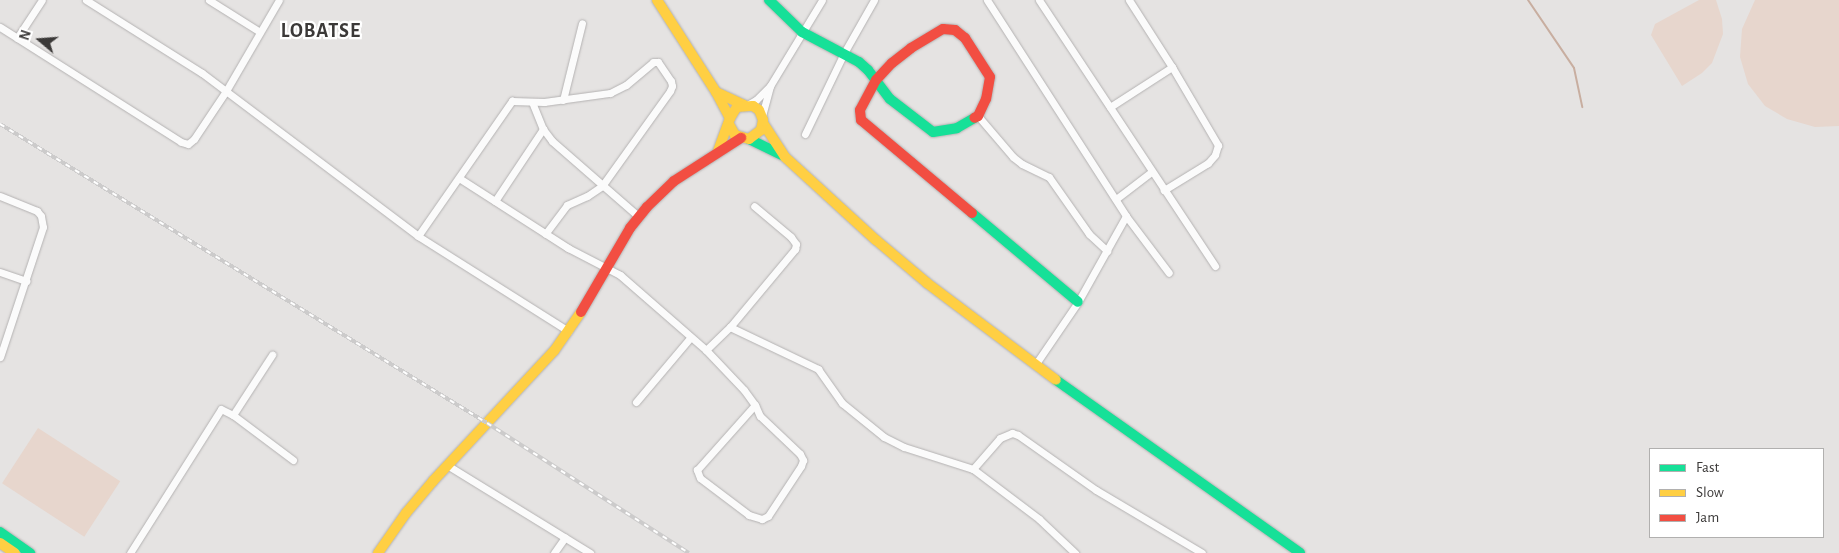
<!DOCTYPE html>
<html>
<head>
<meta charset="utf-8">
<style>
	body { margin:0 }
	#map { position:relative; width:1839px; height:553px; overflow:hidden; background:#e5e3e2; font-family:"Alegreya Sans",sans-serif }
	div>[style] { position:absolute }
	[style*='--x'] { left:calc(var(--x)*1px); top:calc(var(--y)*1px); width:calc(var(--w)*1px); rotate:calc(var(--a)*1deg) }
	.green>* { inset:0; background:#e7d6cd; transform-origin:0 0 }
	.stream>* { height:2px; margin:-1px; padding:0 1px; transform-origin:1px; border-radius:1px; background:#c8aea0 }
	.roads { filter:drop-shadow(0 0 1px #b4b2b2) drop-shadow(0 0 1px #b4b2b2) }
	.street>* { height:7px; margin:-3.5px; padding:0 3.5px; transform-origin:3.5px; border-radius:3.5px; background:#fbfbfb }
	.fast>* { height:10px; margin:-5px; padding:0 5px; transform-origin:5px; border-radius:5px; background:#16e098 }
	.slow>* { height:10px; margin:-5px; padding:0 5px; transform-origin:5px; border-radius:5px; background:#ffcf43 }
	.jam>* { height:10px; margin:-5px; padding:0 5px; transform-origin:5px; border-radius:5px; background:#f24e42 }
	.rail>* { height:4px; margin-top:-2px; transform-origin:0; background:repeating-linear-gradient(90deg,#fff 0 5.5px,#cccbcb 0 11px); box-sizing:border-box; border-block:1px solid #cccbcb }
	span { translate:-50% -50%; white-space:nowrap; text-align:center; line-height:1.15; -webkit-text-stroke:4.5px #fff; paint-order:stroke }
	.district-label { font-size:20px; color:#3b3938; font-weight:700; letter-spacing:1px }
	.legend { position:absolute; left:1649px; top:448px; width:175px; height:90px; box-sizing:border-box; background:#fff; border:1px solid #b1b0af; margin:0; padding:6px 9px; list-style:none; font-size:15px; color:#3b3938 }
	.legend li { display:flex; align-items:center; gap:10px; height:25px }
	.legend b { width:25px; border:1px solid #b1b0af }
	.north { position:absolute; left:15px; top:15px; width:50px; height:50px; -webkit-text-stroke:4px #fff; paint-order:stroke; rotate:288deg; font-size:14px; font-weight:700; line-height:20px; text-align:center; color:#3b3938 }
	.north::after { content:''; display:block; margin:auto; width:18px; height:22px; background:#3b3938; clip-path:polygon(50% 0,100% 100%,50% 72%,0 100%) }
</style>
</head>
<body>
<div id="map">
	<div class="green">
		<div style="clip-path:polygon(1699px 0,1716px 0,1722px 19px,1723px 34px,1712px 63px,1702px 73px,1682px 86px,1651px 35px,1655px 24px)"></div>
		<div style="clip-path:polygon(1755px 0,1839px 0,1839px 126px,1815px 127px,1787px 119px,1765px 106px,1748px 84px,1740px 57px,1742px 29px)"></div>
		<div style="left:38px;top:428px;width:98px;height:66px;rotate:33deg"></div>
	</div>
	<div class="stream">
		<div style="--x:1528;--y:0;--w:82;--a:55.9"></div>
		<div style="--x:1574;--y:68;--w:40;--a:78"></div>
	</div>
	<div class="roads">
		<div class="street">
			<div style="--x:86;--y:0;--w:137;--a:32.2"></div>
			<div style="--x:202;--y:73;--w:271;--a:37"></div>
			<div style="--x:418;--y:236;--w:178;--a:32.3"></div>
			<div style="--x:209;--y:0;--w:60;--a:32.1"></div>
			<div style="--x:987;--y:0;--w:257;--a:57.2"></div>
			<div style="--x:1126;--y:216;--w:98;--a:119.2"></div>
			<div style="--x:1078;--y:302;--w:76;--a:124.3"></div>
			<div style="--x:1039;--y:0;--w:319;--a:56.5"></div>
			<div style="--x:1129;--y:0;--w:80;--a:57.3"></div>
			<div style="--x:1172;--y:67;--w:91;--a:59.5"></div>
			<div style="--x:1218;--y:145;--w:10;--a:107"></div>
			<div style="--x:1215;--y:155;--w:11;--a:131"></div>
			<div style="--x:1208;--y:163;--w:52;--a:148.5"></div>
			<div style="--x:0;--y:27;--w:214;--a:32.4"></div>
			<div style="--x:181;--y:142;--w:7;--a:16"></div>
			<div style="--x:188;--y:144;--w:8;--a:-40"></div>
			<div style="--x:194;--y:139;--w:58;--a:-56.3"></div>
			<div style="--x:226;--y:91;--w:105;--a:-59.8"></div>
			<div style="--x:17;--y:38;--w:45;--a:-56.7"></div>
			<div style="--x:563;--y:100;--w:79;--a:-76.1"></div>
			<div style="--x:532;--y:102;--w:29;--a:68"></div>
			<div style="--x:543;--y:129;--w:15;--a:53"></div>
			<div style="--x:552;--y:141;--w:116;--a:41.1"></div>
			<div style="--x:747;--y:105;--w:10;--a:-29"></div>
			<div style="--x:756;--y:100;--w:20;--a:-45"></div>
			<div style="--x:770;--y:86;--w:100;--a:-58.8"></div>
			<div style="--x:1110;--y:107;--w:74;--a:-32.8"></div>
			<div style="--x:762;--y:116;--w:31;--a:-75"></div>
			<div style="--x:978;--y:116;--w:54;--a:49.5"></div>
			<div style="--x:1013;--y:157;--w:11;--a:38"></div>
			<div style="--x:1022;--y:164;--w:30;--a:26"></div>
			<div style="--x:1049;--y:177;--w:70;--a:54.9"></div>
			<div style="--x:1089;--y:234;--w:25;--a:43"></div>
			<div style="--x:805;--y:134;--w:90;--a:-64.3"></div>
			<div style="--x:844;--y:53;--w:61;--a:-60.5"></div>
			<div style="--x:459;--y:178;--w:130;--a:32.7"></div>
			<div style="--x:568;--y:248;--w:59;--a:27.4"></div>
			<div style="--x:620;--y:275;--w:114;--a:41.1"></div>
			<div style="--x:706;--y:350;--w:55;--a:46.5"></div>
			<div style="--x:744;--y:390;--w:19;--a:54"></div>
			<div style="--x:755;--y:405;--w:12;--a:66"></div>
			<div style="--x:760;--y:416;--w:55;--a:43.5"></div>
			<div style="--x:800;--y:454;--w:7;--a:63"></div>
			<div style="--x:803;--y:460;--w:6;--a:108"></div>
			<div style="--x:801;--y:466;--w:60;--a:123.4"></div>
			<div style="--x:768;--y:516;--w:7;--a:153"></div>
			<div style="--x:762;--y:519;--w:14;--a:-163"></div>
			<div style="--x:749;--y:515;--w:61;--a:-142.9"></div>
			<div style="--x:700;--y:478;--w:9;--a:-111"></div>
			<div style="--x:697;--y:470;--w:87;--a:-48.3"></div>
			<div style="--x:0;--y:196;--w:40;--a:22"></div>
			<div style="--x:37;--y:211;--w:6;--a:51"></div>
			<div style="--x:41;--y:216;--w:11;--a:80"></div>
			<div style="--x:43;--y:227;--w:137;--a:108.3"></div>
			<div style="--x:1116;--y:199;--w:44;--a:-37.6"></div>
			<div style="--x:495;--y:201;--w:87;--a:-56.3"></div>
			<div style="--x:1126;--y:216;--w:71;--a:53"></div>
			<div style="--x:418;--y:236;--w:165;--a:-55.2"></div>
			<div style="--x:512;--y:101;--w:32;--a:2"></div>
			<div style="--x:544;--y:102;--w:67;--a:-7.8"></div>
			<div style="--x:610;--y:93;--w:18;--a:-27"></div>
			<div style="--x:626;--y:85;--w:35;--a:-40"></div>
			<div style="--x:653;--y:62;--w:5;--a:0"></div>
			<div style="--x:658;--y:62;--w:23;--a:56"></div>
			<div style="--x:671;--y:81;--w:5;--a:79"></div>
			<div style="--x:672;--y:86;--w:5;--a:112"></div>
			<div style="--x:670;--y:91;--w:117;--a:125.6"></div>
			<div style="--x:602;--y:186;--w:18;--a:146"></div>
			<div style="--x:587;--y:196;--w:22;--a:156"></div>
			<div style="--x:567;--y:205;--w:36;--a:127"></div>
			<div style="--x:0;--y:272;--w:28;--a:19"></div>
			<div style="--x:730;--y:327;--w:98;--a:25.5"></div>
			<div style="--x:818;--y:369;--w:42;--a:54.8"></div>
			<div style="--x:842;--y:403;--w:54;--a:39"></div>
			<div style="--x:884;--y:437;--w:22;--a:27"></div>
			<div style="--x:904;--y:447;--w:72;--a:17.7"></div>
			<div style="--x:973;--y:469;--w:83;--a:37.1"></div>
			<div style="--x:1039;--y:519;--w:50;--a:43.4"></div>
			<div style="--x:706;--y:350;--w:33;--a:-44"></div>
			<div style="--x:730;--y:327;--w:102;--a:-50.2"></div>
			<div style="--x:795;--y:249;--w:5;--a:-79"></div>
			<div style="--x:796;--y:244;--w:9;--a:-126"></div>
			<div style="--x:791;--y:237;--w:48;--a:-140"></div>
			<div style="--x:636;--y:402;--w:84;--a:-49.8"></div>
			<div style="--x:233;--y:415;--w:72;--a:-57"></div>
			<div style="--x:447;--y:465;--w:168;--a:31.6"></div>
			<div style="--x:973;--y:469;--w:41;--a:-48.9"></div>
			<div style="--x:1000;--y:438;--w:13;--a:-23"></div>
			<div style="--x:1012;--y:433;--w:6;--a:18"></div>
			<div style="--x:1018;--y:435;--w:95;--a:35.2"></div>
			<div style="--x:1096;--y:490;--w:123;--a:30.7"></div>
			<div style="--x:130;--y:553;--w:170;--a:-57.7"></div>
			<div style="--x:221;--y:409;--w:13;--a:27"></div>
			<div style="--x:233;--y:415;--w:75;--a:36.9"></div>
			<div style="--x:554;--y:553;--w:19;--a:-55"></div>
		</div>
		<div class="fast">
			<div style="--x:769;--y:0;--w:46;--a:44.1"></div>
			<div style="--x:802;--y:32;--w:64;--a:27.8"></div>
			<div style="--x:859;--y:62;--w:12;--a:42"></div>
			<div style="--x:868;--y:70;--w:36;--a:53"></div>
			<div style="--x:890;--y:99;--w:54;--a:37.5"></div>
			<div style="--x:933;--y:132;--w:24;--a:-9"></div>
			<div style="--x:957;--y:128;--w:20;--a:-30"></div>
			<div style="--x:749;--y:139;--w:37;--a:26"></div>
			<div style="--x:972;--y:213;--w:138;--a:40"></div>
			<div style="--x:1056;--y:380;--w:299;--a:35.3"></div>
			<div style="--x:0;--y:532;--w:37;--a:35"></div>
		</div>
		<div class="slow">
			<div style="--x:657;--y:0;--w:109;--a:57.3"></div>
			<div style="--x:716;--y:92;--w:30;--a:62"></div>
			<div style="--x:716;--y:92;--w:31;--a:25"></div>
			<div style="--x:763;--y:123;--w:40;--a:57.1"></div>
			<div style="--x:785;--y:157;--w:123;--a:42.4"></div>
			<div style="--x:876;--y:240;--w:67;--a:40.1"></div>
			<div style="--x:927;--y:283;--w:161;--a:36.9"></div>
			<div style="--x:718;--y:151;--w:35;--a:-70"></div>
			<div style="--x:730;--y:118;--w:13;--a:-58"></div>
			<div style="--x:737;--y:107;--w:16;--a:-4"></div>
			<div style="--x:753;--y:106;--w:7;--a:34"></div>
			<div style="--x:759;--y:110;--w:11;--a:68"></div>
			<div style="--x:763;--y:120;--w:10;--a:101"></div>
			<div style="--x:761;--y:130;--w:15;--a:143"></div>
			<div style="--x:749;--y:139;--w:15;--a:-164"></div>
			<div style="--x:735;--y:135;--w:13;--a:-119"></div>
			<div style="--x:0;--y:543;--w:18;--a:34"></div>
			<div style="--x:378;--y:553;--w:49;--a:-55"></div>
			<div style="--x:406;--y:513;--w:42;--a:-49.8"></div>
			<div style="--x:433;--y:481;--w:178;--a:-47.1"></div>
			<div style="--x:554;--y:351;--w:47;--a:-55.3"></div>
		</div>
		<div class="jam">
			<div style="--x:972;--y:213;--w:145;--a:-140"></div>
			<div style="--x:861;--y:120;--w:10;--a:-96"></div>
			<div style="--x:860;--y:110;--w:34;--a:-62"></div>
			<div style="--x:876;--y:80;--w:23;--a:-47"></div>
			<div style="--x:892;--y:63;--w:24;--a:-38"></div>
			<div style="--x:911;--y:48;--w:37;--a:-31"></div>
			<div style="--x:943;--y:29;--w:12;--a:5"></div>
			<div style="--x:955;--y:30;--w:13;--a:39"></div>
			<div style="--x:965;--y:38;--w:46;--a:57.3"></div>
			<div style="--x:990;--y:77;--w:22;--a:100"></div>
			<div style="--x:986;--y:99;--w:19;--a:115"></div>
			<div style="--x:978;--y:116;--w:4;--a:153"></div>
			<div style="--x:581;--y:312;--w:97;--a:-59.7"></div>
			<div style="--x:630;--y:228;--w:27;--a:-51"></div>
			<div style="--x:647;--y:207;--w:37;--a:-44"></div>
			<div style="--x:674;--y:181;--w:80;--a:-32.7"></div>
		</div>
	</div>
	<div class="rail">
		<div style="--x:0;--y:124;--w:571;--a:31.55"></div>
		<div style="--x:487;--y:423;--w:240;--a:32.8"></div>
	</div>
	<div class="district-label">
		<span style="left:321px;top:31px">LOBATSE</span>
	</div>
	<ul class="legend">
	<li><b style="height:6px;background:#16e098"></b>Fast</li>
	<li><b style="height:6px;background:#ffcf43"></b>Slow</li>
	<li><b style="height:6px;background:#f24e42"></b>Jam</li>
	</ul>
	<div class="north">N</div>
</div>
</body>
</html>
